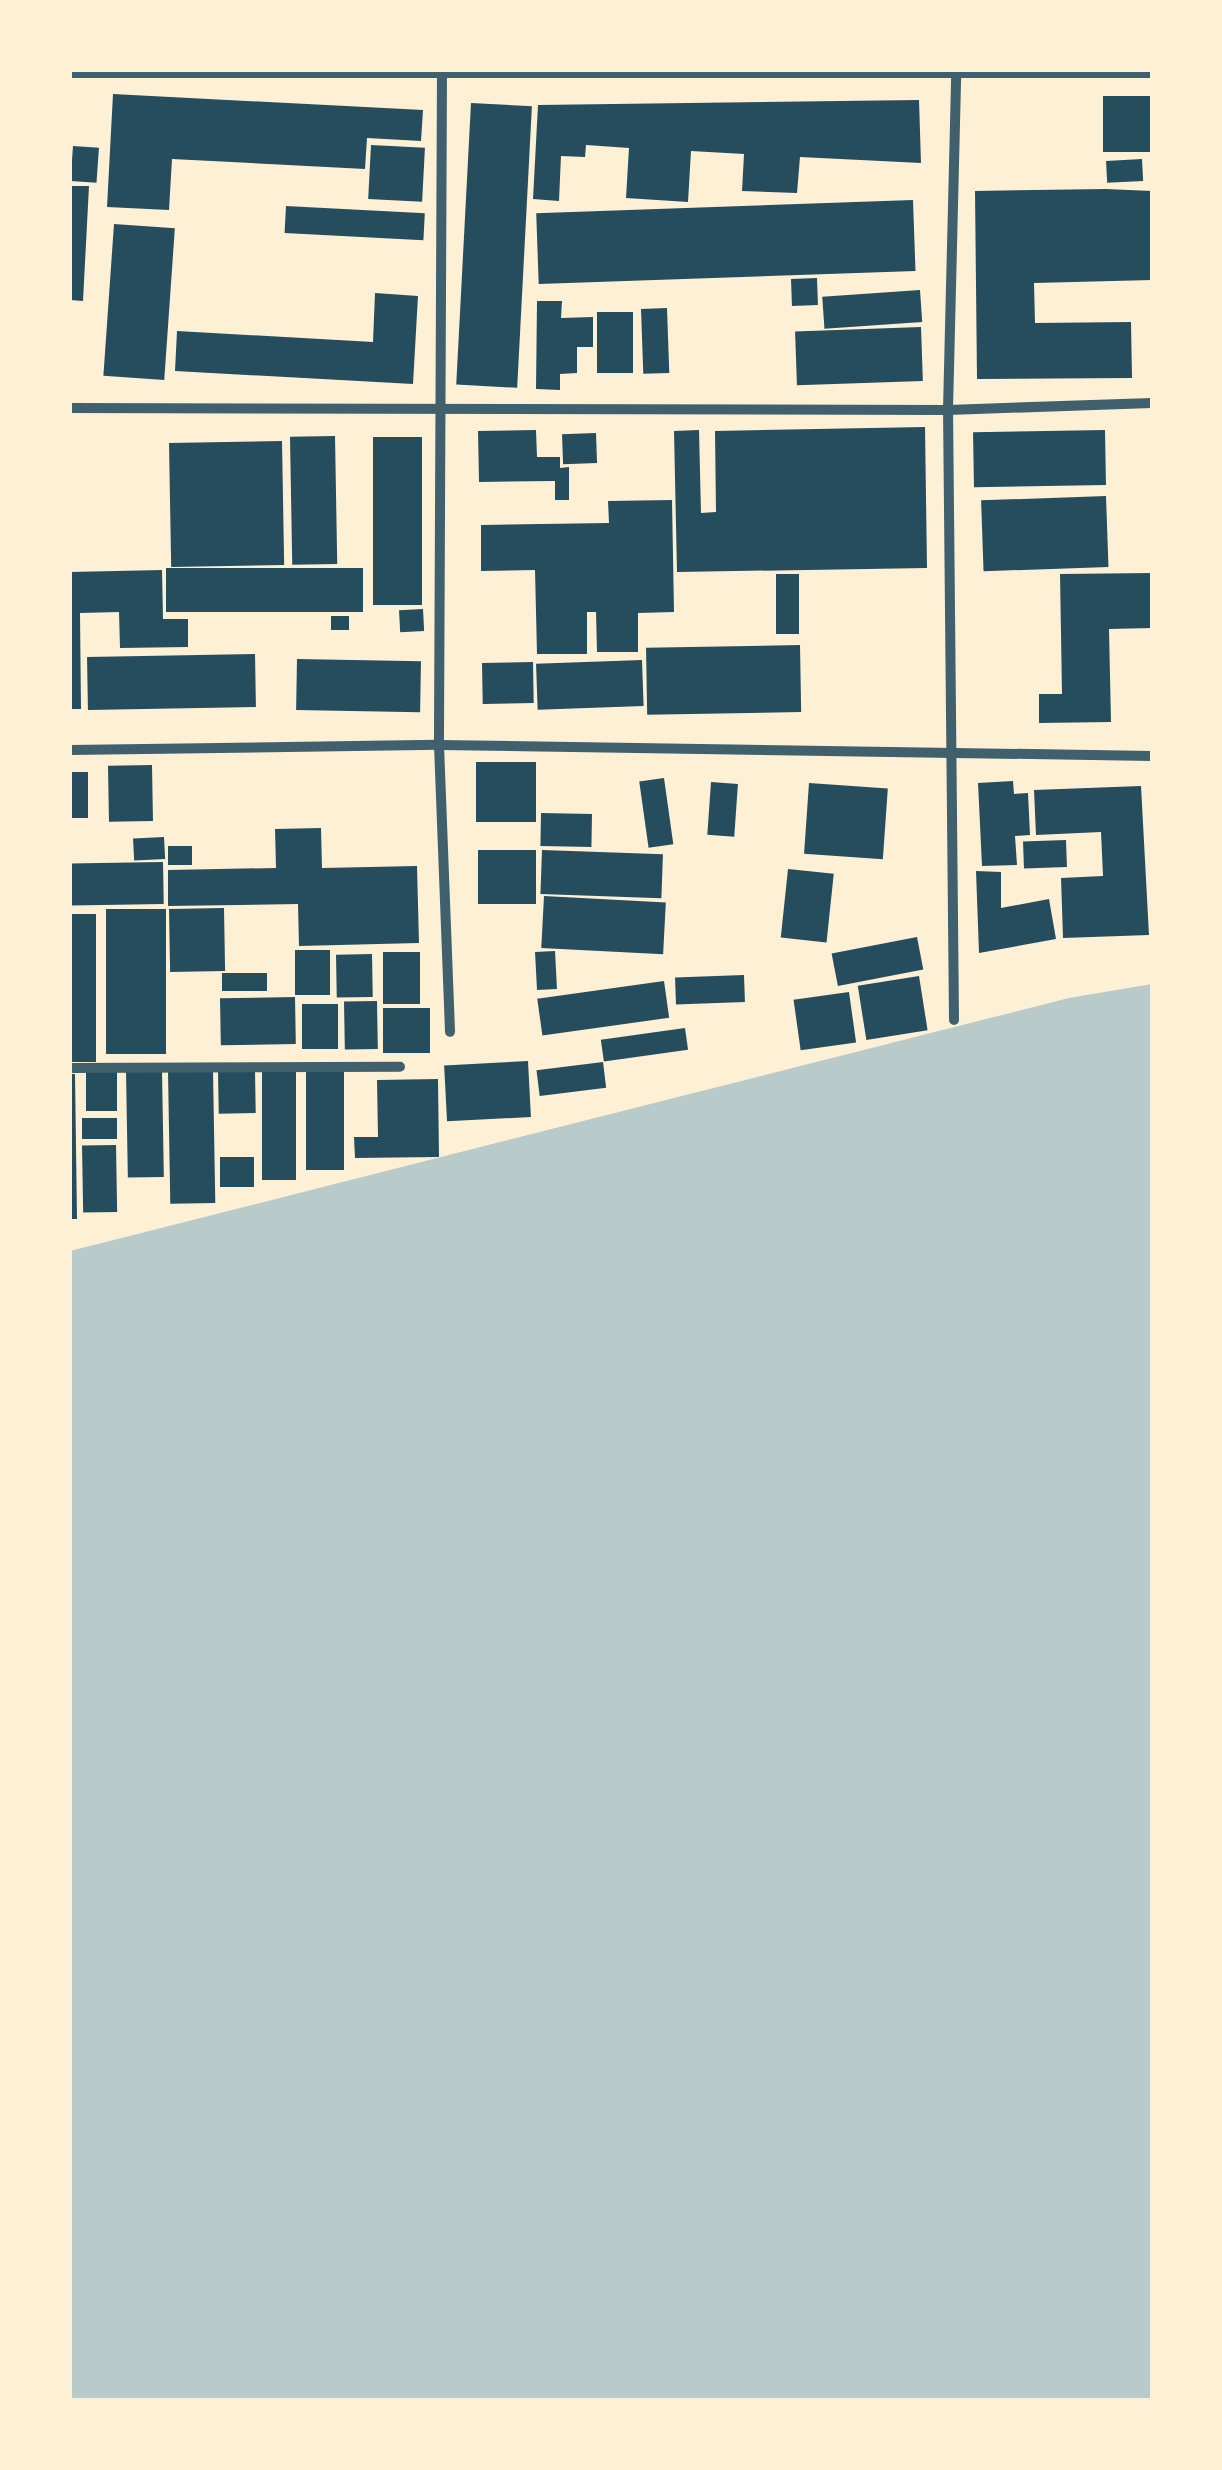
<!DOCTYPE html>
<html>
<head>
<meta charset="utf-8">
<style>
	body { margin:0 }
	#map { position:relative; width:1222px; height:2470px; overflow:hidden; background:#fdf0d5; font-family:Poppins,sans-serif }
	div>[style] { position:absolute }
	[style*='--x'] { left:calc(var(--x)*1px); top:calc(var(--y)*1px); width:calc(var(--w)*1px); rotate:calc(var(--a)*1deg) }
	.green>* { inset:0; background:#b9caca }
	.building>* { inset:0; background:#264d5e; transform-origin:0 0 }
	.minor>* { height:10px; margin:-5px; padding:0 5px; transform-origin:5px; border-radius:5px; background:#3f606c }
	span { translate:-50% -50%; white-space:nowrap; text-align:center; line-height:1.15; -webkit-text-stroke:8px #fdf0d5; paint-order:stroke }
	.frame { position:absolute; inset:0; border:72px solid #fdf0d5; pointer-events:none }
</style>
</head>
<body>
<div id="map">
	<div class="green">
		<div style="clip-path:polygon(1152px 984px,1152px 2400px,70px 2400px,70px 1251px,1069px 998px)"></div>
	</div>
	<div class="building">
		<div style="clip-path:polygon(113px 94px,423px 110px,421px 141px,367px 138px,365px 169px,172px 159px,169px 210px,107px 207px)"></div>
		<div style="left:1152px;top:96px;width:56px;height:49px;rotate:90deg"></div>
		<div style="clip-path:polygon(919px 100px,921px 163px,800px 157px,797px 193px,742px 191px,744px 154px,691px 151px,688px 202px,626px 198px,629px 148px,586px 145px,585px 157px,561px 156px,559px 201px,533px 199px,538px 105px)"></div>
		<div style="left:471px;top:103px;width:61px;height:282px;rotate:3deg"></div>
		<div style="left:371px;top:145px;width:54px;height:54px;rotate:3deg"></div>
		<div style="left:73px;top:146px;width:26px;height:35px;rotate:4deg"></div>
		<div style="left:1142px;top:159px;width:22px;height:36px;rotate:87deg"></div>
		<div style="clip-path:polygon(70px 186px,89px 186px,83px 301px,70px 300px)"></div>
		<div style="clip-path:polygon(1106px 189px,1152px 191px,1152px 280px,1034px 283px,1035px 323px,1131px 322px,1132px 378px,977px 379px,975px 191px)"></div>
		<div style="left:913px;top:200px;width:71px;height:377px;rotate:88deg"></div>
		<div style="left:286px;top:206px;width:139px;height:27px;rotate:3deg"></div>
		<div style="left:114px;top:224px;width:61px;height:152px;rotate:4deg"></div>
		<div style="left:817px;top:278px;width:27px;height:26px;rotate:88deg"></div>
		<div style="left:920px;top:290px;width:32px;height:98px;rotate:86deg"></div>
		<div style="clip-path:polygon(375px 293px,418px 296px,413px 384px,175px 371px,177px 331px,373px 342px)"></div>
		<div style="clip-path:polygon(537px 301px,562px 301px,561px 318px,593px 317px,593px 347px,577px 347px,577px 373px,560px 374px,560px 390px,536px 389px)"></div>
		<div style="left:667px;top:308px;width:65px;height:26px;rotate:88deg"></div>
		<div style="left:597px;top:312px;width:36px;height:61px"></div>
		<div style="left:921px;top:327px;width:54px;height:126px;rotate:88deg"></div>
		<div style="clip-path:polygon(925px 427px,927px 568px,677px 572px,674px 431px,699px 430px,701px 513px,716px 512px,715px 431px)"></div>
		<div style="clip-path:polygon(536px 430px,537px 457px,560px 457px,560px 468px,569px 467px,569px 500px,555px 500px,555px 481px,479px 482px,478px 431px)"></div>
		<div style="left:1105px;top:430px;width:55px;height:132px;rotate:89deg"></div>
		<div style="left:596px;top:433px;width:30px;height:34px;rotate:88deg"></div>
		<div style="left:335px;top:436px;width:128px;height:45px;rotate:89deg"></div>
		<div style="left:373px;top:437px;width:49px;height:168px"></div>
		<div style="left:282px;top:441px;width:124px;height:113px;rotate:89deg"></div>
		<div style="left:1106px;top:496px;width:71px;height:125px;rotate:88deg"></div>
		<div style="clip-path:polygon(672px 500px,674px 612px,638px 613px,638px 652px,597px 652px,596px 612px,587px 612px,587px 654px,537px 654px,535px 570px,481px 571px,481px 525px,609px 523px,608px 501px)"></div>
		<div style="left:363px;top:568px;width:44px;height:197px;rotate:90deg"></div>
		<div style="clip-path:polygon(162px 570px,163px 619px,188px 619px,188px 647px,120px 648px,119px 612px,80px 613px,81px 709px,70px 709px,70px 572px)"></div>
		<div style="clip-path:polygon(1152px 573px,1152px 628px,1109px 629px,1111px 722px,1039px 723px,1039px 694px,1062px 694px,1060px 574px)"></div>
		<div style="left:776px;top:574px;width:23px;height:60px"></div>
		<div style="left:423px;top:609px;width:22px;height:24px;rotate:87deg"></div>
		<div style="left:331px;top:616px;width:18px;height:14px"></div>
		<div style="left:800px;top:645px;width:67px;height:154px;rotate:89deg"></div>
		<div style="left:255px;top:654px;width:53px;height:168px;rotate:89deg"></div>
		<div style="left:297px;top:659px;width:124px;height:51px;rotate:1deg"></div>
		<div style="left:642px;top:660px;width:46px;height:106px;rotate:88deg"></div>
		<div style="left:533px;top:662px;width:41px;height:51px;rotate:89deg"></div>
		<div style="left:476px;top:762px;width:60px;height:60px"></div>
		<div style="left:152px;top:765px;width:56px;height:44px;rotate:89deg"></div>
		<div style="left:70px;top:772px;width:18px;height:46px"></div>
		<div style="left:664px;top:778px;width:67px;height:25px;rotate:82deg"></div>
		<div style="clip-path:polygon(1013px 781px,1014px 794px,1028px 793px,1030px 835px,1015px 836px,1017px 865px,982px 866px,978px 783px)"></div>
		<div style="left:711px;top:782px;width:27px;height:53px;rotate:4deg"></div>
		<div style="left:809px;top:783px;width:79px;height:71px;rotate:4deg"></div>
		<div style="clip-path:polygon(1141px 786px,1149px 935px,1063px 938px,1061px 878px,1103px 876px,1101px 832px,1036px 835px,1034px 790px)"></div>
		<div style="left:541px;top:813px;width:51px;height:33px;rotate:1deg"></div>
		<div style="clip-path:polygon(321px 828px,322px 868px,417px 866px,419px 943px,299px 946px,298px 904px,168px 906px,168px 870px,276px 868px,275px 829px)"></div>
		<div style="left:164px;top:837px;width:22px;height:31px;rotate:87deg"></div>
		<div style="left:1066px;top:840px;width:27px;height:43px;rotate:88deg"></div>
		<div style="left:192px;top:846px;width:19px;height:24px;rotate:90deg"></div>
		<div style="left:478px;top:850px;width:58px;height:54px"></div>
		<div style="left:542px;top:850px;width:121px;height:44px;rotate:2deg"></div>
		<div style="left:163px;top:862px;width:42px;height:93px;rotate:89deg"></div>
		<div style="left:788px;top:869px;width:46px;height:69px;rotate:6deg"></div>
		<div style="clip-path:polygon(976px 871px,1001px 872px,1001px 908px,1049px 899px,1056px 939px,979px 953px)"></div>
		<div style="left:544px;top:896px;width:122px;height:52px;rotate:3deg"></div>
		<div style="left:224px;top:908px;width:63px;height:55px;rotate:89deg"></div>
		<div style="left:106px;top:909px;width:60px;height:145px"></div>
		<div style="left:70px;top:914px;width:26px;height:148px"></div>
		<div style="left:917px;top:937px;width:33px;height:87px;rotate:79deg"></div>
		<div style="left:295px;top:950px;width:35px;height:45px"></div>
		<div style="left:555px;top:951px;width:38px;height:20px;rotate:87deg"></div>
		<div style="left:383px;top:952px;width:37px;height:52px"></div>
		<div style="left:372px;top:954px;width:43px;height:36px;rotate:89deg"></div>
		<div style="left:267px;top:973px;width:18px;height:45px;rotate:90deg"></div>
		<div style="left:744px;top:975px;width:27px;height:69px;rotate:88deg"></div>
		<div style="left:919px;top:976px;width:55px;height:62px;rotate:81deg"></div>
		<div style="left:664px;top:981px;width:37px;height:128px;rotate:82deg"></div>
		<div style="left:849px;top:992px;width:51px;height:56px;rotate:82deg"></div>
		<div style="left:295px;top:997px;width:47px;height:75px;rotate:89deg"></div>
		<div style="left:377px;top:1001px;width:48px;height:33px;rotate:89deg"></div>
		<div style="left:302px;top:1004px;width:36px;height:45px"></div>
		<div style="left:430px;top:1008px;width:45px;height:47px;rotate:90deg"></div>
		<div style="left:685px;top:1028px;width:22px;height:85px;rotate:82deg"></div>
		<div style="left:528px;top:1061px;width:56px;height:84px;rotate:87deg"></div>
		<div style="left:603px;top:1062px;width:26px;height:67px;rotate:83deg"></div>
		<div style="left:117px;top:1069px;width:42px;height:31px;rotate:90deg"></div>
		<div style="left:262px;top:1070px;width:34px;height:110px"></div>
		<div style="left:306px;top:1070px;width:38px;height:100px"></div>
		<div style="left:162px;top:1071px;width:106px;height:36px;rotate:89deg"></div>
		<div style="left:213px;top:1071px;width:132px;height:45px;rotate:89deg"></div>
		<div style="left:255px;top:1071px;width:42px;height:37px;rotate:89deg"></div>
		<div style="clip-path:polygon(70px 1074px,75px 1074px,77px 1219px,70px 1219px)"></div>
		<div style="clip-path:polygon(438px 1079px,439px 1157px,355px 1158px,354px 1137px,378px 1137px,377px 1080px)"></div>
		<div style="left:117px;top:1118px;width:21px;height:35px;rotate:90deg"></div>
		<div style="left:116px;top:1145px;width:67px;height:34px;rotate:89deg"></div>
		<div style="left:254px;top:1157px;width:30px;height:34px;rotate:90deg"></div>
	</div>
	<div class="minor">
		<div style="--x:442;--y:71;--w:674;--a:90.26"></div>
		<div style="--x:439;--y:745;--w:287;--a:87.8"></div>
		<div style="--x:70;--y:73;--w:1082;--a:0"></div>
		<div style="--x:70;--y:408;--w:878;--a:0.13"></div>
		<div style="--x:948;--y:410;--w:204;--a:-2"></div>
		<div style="--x:70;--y:750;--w:369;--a:-0.8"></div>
		<div style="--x:439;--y:745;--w:713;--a:0.88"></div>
		<div style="--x:954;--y:1020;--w:610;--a:-90.56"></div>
		<div style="--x:948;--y:410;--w:338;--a:-88.6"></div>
		<div style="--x:70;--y:1068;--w:330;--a:-0.2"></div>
	</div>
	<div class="frame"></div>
</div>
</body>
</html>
